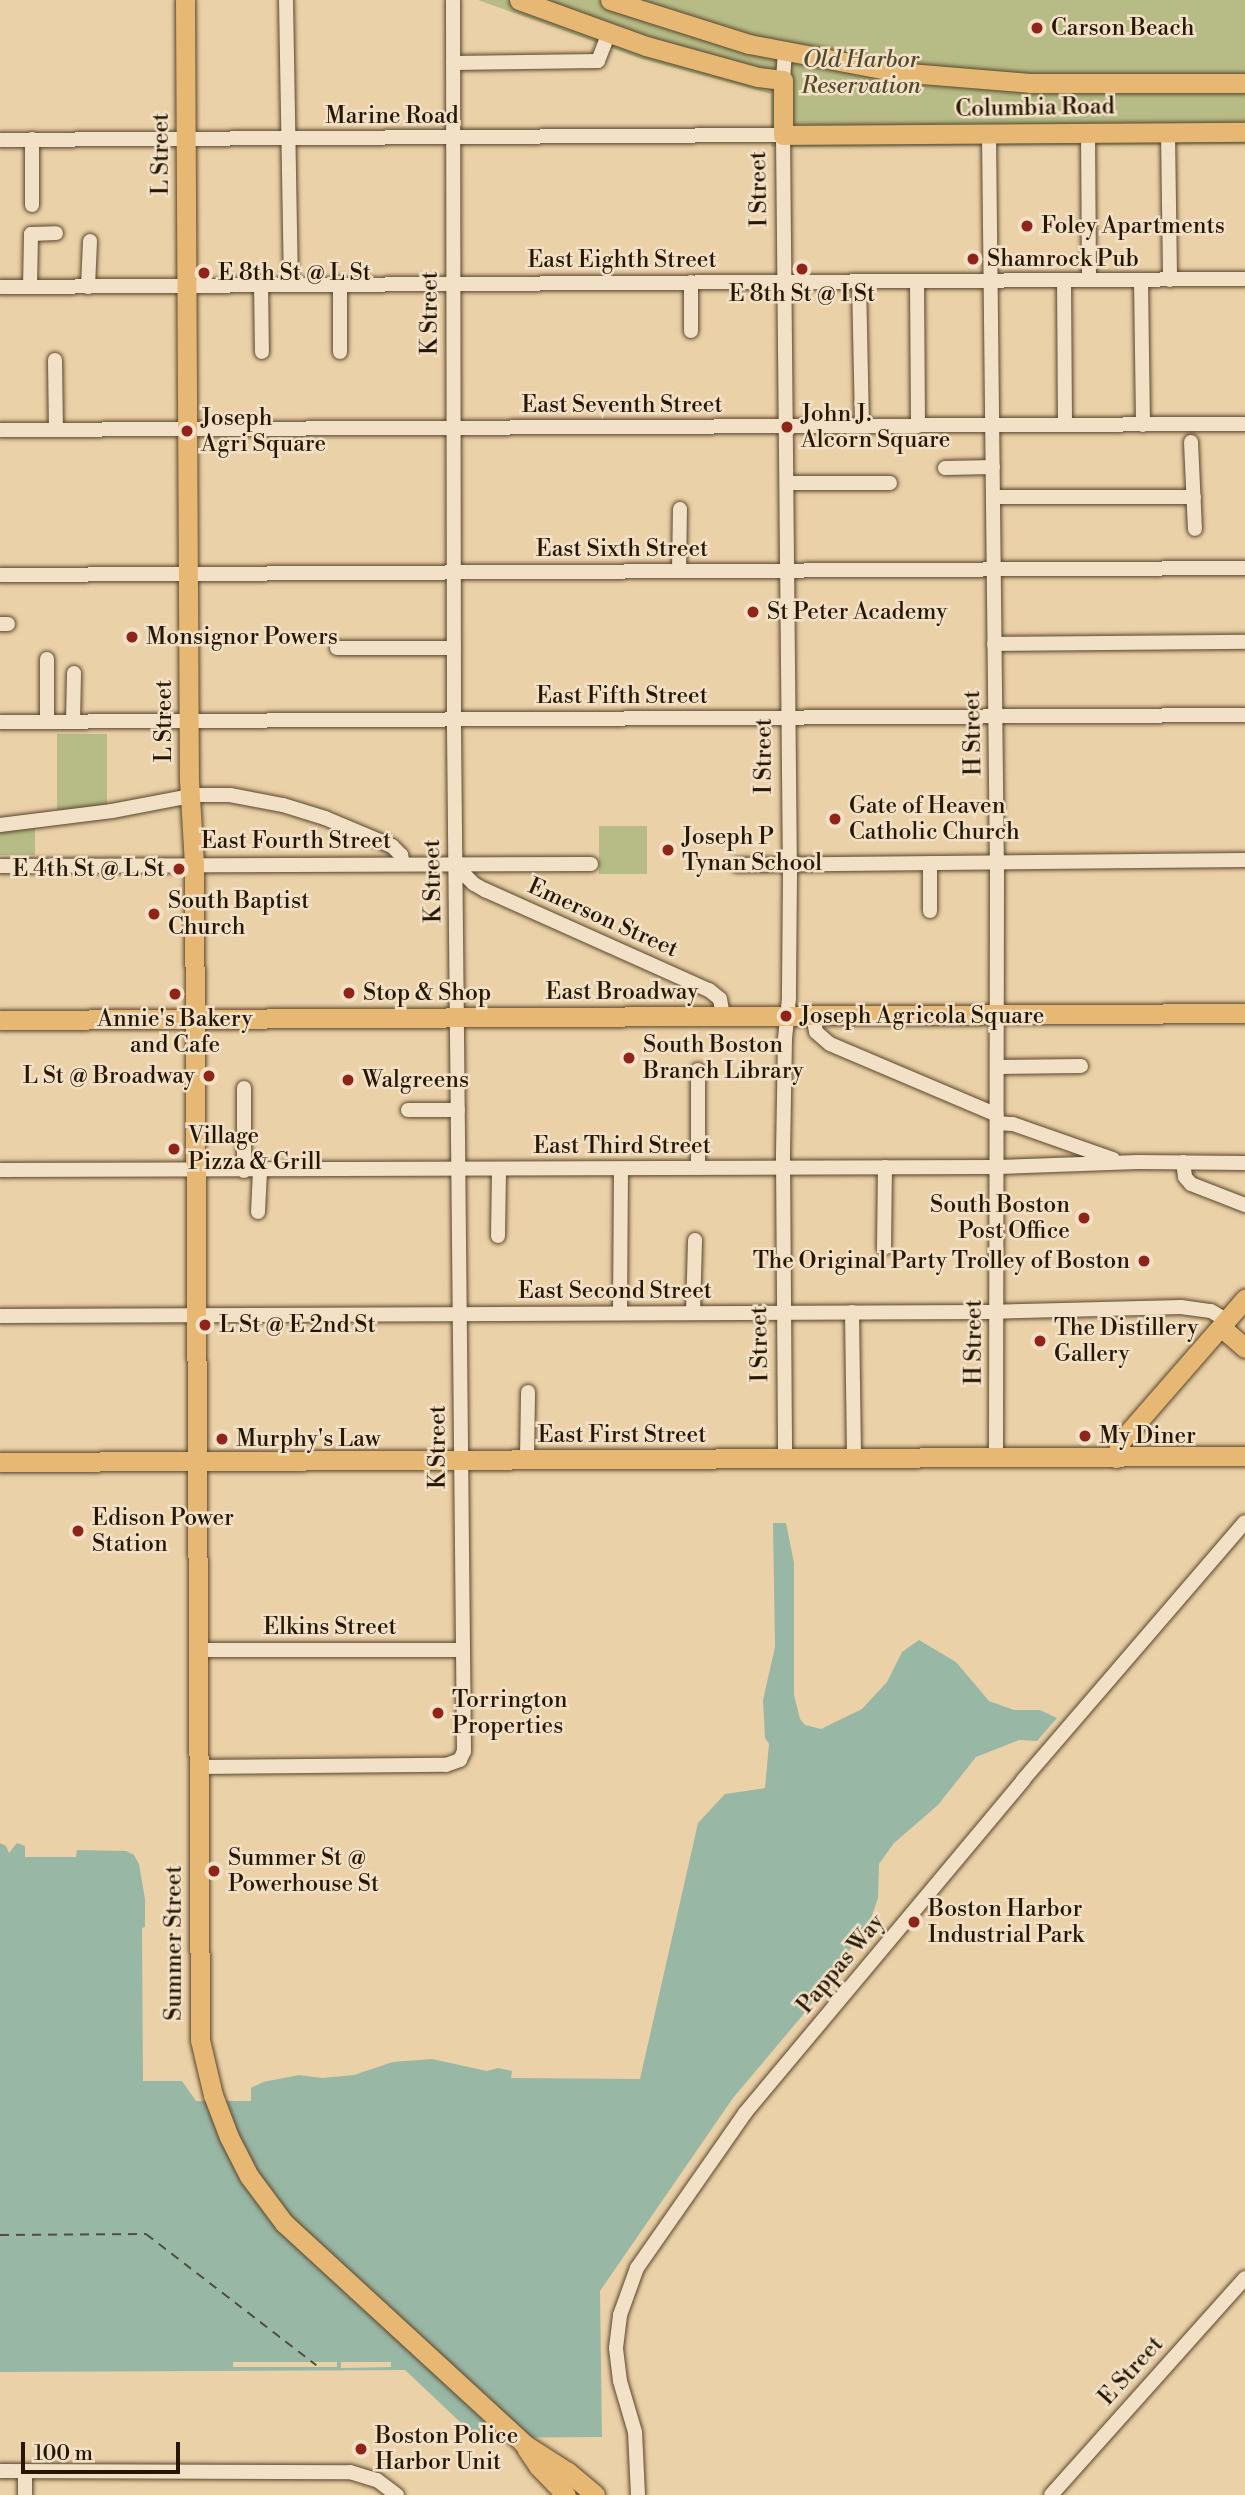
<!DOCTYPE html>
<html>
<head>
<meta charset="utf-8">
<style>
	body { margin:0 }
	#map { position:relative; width:1245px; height:2495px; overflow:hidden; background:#ebd1a7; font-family:"Libre Bodoni",serif }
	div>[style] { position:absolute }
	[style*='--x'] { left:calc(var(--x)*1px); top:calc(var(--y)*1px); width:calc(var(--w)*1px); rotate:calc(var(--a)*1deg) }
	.green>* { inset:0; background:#b7bc87; transform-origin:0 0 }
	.water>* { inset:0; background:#99b7a5 }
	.pier>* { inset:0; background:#ebd1a7; transform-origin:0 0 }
	.ferry>* { height:2px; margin-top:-1px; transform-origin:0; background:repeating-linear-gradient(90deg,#4f4e3b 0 9px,transparent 0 16px) }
	.roads { filter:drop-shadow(0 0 2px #58452b) drop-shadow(0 0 2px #58452b) }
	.minor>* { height:14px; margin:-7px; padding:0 7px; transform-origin:7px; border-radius:7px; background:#f2e1c6 }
	.major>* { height:19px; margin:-9.5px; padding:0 9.5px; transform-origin:9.5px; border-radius:9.5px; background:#e6b874 }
	.dots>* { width:19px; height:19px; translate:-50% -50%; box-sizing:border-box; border:4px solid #f2e1c6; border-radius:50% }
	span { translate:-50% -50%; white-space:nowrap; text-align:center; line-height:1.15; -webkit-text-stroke:5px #f2e1c6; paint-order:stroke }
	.poi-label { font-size:23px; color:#271602 }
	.left { translate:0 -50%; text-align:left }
	.right { translate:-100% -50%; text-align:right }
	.park-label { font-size:23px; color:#52482a; font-style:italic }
	.street-label { font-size:23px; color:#271602 }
	.scale { position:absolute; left:21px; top:2442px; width:159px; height:32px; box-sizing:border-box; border:4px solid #271602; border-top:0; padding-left:9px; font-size:21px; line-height:24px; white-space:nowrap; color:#271602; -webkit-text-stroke:5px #f2e1c6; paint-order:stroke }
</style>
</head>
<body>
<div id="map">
	<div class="green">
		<div style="clip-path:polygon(478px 0,1245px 0,1245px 144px,771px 147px,771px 94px,642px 59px)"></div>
		<div style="left:57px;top:734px;width:50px;height:76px"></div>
		<div style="left:599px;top:826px;width:48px;height:48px"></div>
		<div style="clip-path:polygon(35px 828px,35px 855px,0 855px,0 832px)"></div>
	</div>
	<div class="water">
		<div style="clip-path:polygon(773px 1523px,786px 1523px,794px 1563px,794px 1695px,800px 1719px,805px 1725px,821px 1729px,862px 1709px,887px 1682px,902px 1652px,919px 1640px,956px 1662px,989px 1701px,1014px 1710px,1040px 1710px,1057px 1718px,1037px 1741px,1019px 1740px,976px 1757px,938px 1805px,894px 1843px,879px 1864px,878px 1898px,869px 1924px,802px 2016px,733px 2098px,600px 2291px,602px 2437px,477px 2438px,405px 2370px,0 2372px,0 1843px,6px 1846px,9px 1853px,17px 1843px,25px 1846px,25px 1857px,76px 1857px,77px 1850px,126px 1851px,134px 1855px,139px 1864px,145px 1899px,145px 1927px,142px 1928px,143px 2081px,182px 2081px,196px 2101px,251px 2101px,251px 2088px,263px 2082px,299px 2075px,322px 2078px,354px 2075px,393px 2062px,432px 2059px,487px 2071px,498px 2068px,512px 2071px,511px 2078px,640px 2079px,698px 1823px,725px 1794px,765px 1788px,769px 1744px,765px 1738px,763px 1700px,775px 1647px)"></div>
	</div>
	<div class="pier">
		<div style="left:337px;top:2362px;width:5px;height:104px;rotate:90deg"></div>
		<div style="clip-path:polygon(341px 2362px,391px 2362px,391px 2367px,341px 2368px)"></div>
	</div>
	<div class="ferry">
		<div style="--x:0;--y:2235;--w:146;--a:-0.4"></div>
		<div style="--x:146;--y:2234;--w:215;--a:37.6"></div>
	</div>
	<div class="roads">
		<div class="minor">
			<div style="--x:286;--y:0;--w:283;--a:89"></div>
			<div style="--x:453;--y:63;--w:145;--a:-0.8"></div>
			<div style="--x:598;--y:61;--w:30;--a:-69"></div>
			<div style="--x:783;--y:80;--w:28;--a:-86"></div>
			<div style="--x:1088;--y:132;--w:148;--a:89.6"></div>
			<div style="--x:1168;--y:132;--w:148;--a:89.2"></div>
			<div style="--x:989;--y:134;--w:739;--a:89.38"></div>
			<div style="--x:997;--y:873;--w:585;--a:90.1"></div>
			<div style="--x:0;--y:140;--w:783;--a:-0.37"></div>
			<div style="--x:783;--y:135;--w:739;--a:89.46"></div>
			<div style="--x:790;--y:874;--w:124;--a:90.5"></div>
			<div style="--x:789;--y:998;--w:41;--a:95.6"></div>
			<div style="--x:785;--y:1039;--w:118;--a:91"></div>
			<div style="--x:783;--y:1157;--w:302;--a:89.6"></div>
			<div style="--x:32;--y:205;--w:66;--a:-90"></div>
			<div style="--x:1064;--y:280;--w:145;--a:89.6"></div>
			<div style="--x:1141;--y:280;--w:145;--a:89.2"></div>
			<div style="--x:859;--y:281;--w:145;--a:88.8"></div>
			<div style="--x:917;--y:281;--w:145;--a:89.6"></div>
			<div style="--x:261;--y:283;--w:69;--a:89.2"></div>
			<div style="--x:0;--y:287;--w:1245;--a:-0.37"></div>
			<div style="--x:30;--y:287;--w:53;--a:-88.9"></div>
			<div style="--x:31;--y:234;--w:25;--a:-2"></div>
			<div style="--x:88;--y:287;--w:46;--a:-87.5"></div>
			<div style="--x:691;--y:331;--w:49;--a:-90"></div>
			<div style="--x:340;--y:352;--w:69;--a:-90"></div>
			<div style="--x:55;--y:360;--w:70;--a:89.2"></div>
			<div style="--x:0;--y:430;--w:1245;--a:-0.28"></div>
			<div style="--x:1191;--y:442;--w:87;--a:87.4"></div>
			<div style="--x:945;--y:468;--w:48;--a:-1.2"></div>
			<div style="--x:787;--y:483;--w:103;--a:0"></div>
			<div style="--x:994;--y:497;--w:200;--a:0"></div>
			<div style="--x:679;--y:571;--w:62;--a:-89.1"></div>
			<div style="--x:0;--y:575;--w:1245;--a:-0.32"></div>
			<div style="--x:0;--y:624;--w:8;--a:0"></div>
			<div style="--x:994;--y:644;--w:251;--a:-0.5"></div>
			<div style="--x:337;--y:648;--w:117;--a:0"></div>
			<div style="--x:0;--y:722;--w:1245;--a:-0.32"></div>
			<div style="--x:47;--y:722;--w:63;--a:-90"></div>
			<div style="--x:73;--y:722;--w:49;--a:-88.8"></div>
			<div style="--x:0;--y:825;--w:113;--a:-7.1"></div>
			<div style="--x:112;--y:811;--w:86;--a:-10.8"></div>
			<div style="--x:196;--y:795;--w:34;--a:0"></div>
			<div style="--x:230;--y:795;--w:54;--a:10.7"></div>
			<div style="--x:283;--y:805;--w:44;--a:17.2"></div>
			<div style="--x:325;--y:818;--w:73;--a:22.7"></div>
			<div style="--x:392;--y:846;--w:13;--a:45"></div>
			<div style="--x:401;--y:855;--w:9;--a:77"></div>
			<div style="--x:737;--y:865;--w:508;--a:-0.56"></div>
			<div style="--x:0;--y:866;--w:591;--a:-0.19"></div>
			<div style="--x:456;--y:866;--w:25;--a:45"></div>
			<div style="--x:474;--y:884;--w:13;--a:29"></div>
			<div style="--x:485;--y:890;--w:245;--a:24.1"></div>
			<div style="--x:709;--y:990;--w:14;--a:39"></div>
			<div style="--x:720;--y:999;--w:17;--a:80"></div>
			<div style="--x:930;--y:911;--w:48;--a:-90"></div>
			<div style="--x:813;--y:1016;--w:16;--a:79"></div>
			<div style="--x:816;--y:1032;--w:18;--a:41"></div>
			<div style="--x:830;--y:1044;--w:181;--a:23"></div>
			<div style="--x:997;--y:1067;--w:84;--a:-0.7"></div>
			<div style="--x:244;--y:1088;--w:83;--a:90"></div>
			<div style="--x:408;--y:1110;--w:50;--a:0"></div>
			<div style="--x:997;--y:1123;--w:16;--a:4"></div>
			<div style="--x:1013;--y:1124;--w:106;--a:19.3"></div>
			<div style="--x:1183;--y:1162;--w:15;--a:82"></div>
			<div style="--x:1185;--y:1177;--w:9;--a:49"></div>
			<div style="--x:1191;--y:1184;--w:58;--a:21.3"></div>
			<div style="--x:698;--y:1168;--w:98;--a:-90"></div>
			<div style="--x:0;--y:1170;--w:997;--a:-0.17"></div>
			<div style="--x:997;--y:1167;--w:141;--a:-2"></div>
			<div style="--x:1138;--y:1162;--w:107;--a:0.5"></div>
			<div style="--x:258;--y:1212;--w:41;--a:-87.2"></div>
			<div style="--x:498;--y:1236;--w:66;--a:-89.1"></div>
			<div style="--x:884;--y:1248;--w:81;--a:-89.3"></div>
			<div style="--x:852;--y:1312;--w:146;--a:89.2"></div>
			<div style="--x:620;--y:1313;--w:144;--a:-89.6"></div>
			<div style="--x:693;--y:1313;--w:73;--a:-88.4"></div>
			<div style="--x:0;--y:1316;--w:987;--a:-0.23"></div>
			<div style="--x:987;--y:1312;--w:194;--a:-1.5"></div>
			<div style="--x:1181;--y:1307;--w:30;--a:8"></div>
			<div style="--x:1211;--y:1311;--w:17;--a:31"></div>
			<div style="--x:527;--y:1459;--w:67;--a:-89.1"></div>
			<div style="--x:197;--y:1650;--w:266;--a:0"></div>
			<div style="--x:197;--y:1767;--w:249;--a:-0.5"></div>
			<div style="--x:446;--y:1765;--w:15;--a:-20"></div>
			<div style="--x:460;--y:1760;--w:10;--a:-66"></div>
			<div style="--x:464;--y:1751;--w:1032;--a:-90.56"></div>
			<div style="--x:454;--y:719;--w:719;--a:-90.08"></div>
			<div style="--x:0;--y:2471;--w:350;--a:0.2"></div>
			<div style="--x:350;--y:2472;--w:28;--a:17"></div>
			<div style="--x:377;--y:2480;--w:25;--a:37"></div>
			<div style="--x:25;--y:2471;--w:24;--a:90"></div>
			<div style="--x:638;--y:2495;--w:63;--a:-92.7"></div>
			<div style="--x:635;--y:2432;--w:53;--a:-106.4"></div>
			<div style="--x:620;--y:2381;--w:33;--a:-97"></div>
			<div style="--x:616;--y:2348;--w:33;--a:-83"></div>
			<div style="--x:620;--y:2315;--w:50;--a:-70.1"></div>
			<div style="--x:637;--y:2268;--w:189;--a:-55.1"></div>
			<div style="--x:745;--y:2113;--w:434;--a:-50.1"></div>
			<div style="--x:1023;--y:1780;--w:340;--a:-49.3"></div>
			<div style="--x:1051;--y:2495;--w:291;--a:-48.2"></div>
		</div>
		<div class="major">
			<div style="--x:185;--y:0;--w:780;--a:89.71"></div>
			<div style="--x:189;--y:780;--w:84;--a:86.6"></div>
			<div style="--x:194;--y:864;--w:1176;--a:89.71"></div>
			<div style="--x:200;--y:2040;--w:57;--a:76.7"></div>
			<div style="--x:213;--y:2095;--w:45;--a:69.1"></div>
			<div style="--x:229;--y:2137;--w:44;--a:62.9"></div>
			<div style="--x:249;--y:2176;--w:59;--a:53.3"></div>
			<div style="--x:284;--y:2223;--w:326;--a:42.6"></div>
			<div style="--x:524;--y:2444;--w:52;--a:32.5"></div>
			<div style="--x:568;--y:2472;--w:35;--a:40"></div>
			<div style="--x:519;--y:0;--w:135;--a:19.9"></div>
			<div style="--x:646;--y:46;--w:116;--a:15.5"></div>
			<div style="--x:758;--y:77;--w:25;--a:7"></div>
			<div style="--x:783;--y:80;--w:55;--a:90"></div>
			<div style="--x:783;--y:135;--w:462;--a:-0.4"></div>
			<div style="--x:610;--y:0;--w:146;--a:17.6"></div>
			<div style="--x:749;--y:44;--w:151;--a:10.7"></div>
			<div style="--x:897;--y:72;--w:133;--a:4.7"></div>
			<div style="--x:1030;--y:83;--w:215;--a:0"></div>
			<div style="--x:0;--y:1020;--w:1245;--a:-0.32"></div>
			<div style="--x:1221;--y:1327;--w:32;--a:41"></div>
			<div style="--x:1116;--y:1458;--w:18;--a:-74"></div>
			<div style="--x:1121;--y:1441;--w:189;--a:-48.9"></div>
			<div style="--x:0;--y:1462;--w:1245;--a:-0.28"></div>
			<div style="--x:526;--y:2448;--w:22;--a:56"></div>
			<div style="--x:538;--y:2466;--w:40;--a:46"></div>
		</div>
	</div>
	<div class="dots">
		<div style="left:1037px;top:28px;background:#8f2418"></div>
		<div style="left:1027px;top:226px;background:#8f2418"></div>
		<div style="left:973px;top:259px;background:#8f2418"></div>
		<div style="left:802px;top:269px;background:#8f2418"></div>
		<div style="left:204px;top:273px;background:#8f2418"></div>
		<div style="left:787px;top:427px;background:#8f2418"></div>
		<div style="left:187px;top:431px;background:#8f2418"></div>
		<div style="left:753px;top:612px;background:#8f2418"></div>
		<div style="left:132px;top:637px;background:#8f2418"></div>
		<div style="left:835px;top:819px;background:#8f2418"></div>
		<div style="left:668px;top:850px;background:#8f2418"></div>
		<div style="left:179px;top:869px;background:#8f2418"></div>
		<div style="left:154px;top:914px;background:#8f2418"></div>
		<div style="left:349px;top:993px;background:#8f2418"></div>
		<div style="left:175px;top:994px;background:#8f2418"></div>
		<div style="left:786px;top:1016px;background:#8f2418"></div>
		<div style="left:629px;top:1058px;background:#8f2418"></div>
		<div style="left:209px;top:1076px;background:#8f2418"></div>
		<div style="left:348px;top:1080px;background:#8f2418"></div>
		<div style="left:174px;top:1149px;background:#8f2418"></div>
		<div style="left:1084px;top:1218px;background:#8f2418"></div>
		<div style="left:1144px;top:1261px;background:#8f2418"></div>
		<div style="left:205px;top:1325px;background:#8f2418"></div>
		<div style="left:1040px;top:1341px;background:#8f2418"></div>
		<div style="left:1085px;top:1436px;background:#8f2418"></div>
		<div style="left:222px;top:1439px;background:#8f2418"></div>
		<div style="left:78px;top:1531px;background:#8f2418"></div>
		<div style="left:438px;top:1713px;background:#8f2418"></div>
		<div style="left:214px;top:1871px;background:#8f2418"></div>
		<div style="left:914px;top:1922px;background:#8f2418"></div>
		<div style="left:361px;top:2449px;background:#8f2418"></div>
	</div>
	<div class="poi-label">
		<span class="left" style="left:1051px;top:28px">Carson Beach</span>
		<span class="left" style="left:1041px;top:226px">Foley Apartments</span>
		<span class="left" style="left:987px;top:259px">Shamrock Pub</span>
		<span class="left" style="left:218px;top:273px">E 8th St @ L St</span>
		<span style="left:802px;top:294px">E 8th St @ I St</span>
		<span class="left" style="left:801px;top:427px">John J.<br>Alcorn Square</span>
		<span class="left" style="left:201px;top:431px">Joseph<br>Agri Square</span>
		<span class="left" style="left:767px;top:612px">St Peter Academy</span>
		<span class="left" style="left:146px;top:637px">Monsignor Powers</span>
		<span class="left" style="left:849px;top:819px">Gate of Heaven<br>Catholic Church</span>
		<span class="left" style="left:682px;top:850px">Joseph P<br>Tynan School</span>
		<span class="right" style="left:165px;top:869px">E 4th St @ L St</span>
		<span class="left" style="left:168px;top:914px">South Baptist<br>Church</span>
		<span class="left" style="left:363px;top:993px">Stop &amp; Shop</span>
		<span class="left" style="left:800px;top:1016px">Joseph Agricola Square</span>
		<span style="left:175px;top:1032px">Annie's Bakery<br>and Cafe</span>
		<span class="left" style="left:643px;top:1058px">South Boston<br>Branch Library</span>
		<span class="right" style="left:195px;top:1076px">L St @ Broadway</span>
		<span class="left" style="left:362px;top:1080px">Walgreens</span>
		<span class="left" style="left:188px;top:1149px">Village<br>Pizza &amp; Grill</span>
		<span class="right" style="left:1070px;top:1218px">South Boston<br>Post Office</span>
		<span class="right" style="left:1130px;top:1261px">The Original Party Trolley of Boston</span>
		<span class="left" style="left:219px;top:1325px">L St @ E 2nd St</span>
		<span class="left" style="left:1054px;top:1341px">The Distillery<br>Gallery</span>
		<span class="left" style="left:1099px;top:1436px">My Diner</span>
		<span class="left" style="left:236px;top:1439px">Murphy's Law</span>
		<span class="left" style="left:92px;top:1531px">Edison Power<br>Station</span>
		<span class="left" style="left:452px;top:1713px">Torrington<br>Properties</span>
		<span class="left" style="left:228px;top:1871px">Summer St @<br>Powerhouse St</span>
		<span class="left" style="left:928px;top:1922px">Boston Harbor<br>Industrial Park</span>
		<span class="left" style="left:375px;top:2449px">Boston Police<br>Harbor Unit</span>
	</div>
	<div class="park-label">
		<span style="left:861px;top:73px">Old Harbor<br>Reservation</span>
	</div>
	<div class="street-label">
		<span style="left:1035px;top:108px;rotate:-1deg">Columbia Road</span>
		<span style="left:392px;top:116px">Marine Road</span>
		<span style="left:161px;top:154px;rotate:-90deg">L Street</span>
		<span style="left:759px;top:189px;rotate:-91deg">I Street</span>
		<span style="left:622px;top:260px">East Eighth Street</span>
		<span style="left:430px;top:313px;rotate:-90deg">K Street</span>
		<span style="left:622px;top:405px">East Seventh Street</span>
		<span style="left:622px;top:549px">East Sixth Street</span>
		<span style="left:622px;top:696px">East Fifth Street</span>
		<span style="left:164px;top:721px;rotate:-90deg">L Street</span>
		<span style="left:973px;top:733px;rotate:-91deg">H Street</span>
		<span style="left:764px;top:756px;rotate:-90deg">I Street</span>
		<span style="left:296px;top:841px">East Fourth Street</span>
		<span style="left:433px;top:881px;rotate:-91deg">K Street</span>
		<span style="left:603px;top:918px;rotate:24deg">Emerson Street</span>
		<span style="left:622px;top:992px">East Broadway</span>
		<span style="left:622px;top:1146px">East Third Street</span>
		<span style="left:615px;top:1291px">East Second Street</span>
		<span style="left:974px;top:1342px;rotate:-90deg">H Street</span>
		<span style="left:760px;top:1344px;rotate:-91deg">I Street</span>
		<span style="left:622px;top:1435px">East First Street</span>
		<span style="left:438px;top:1447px;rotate:-90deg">K Street</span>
		<span style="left:330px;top:1627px">Elkins Street</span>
		<span style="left:174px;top:1943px;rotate:-90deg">Summer Street</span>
		<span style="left:841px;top:1964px;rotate:-50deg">Pappas Way</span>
		<span style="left:1131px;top:2371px;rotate:-48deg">E Street</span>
	</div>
	<div class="scale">100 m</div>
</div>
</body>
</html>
